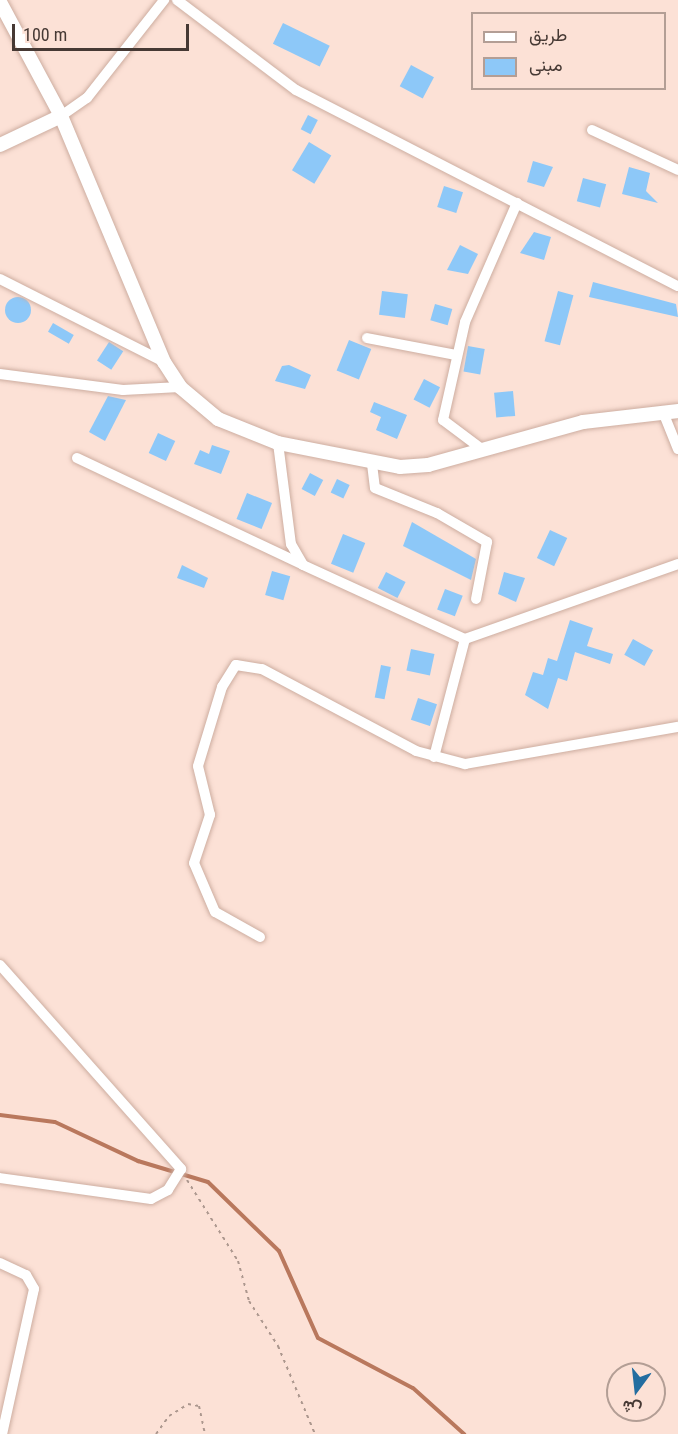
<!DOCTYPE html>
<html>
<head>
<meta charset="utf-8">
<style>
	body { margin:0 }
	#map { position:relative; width:678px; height:1434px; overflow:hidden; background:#fce1d6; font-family:"Roboto Condensed",Vazirmatn,sans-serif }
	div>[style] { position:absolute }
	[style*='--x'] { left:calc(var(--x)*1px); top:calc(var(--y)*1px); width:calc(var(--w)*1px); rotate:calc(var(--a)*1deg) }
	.stream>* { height:4px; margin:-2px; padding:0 2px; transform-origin:2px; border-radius:2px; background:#b9785d }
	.building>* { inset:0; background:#8dc8f8; transform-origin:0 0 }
	.round { border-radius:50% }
	.path>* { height:2px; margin-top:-1px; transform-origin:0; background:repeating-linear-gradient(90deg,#ac978e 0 3px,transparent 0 7.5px) }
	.roads { filter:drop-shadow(0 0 2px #cdada0) drop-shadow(0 0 2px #cdada0) }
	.minor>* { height:10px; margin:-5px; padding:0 5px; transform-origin:5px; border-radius:5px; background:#fff }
	.tertiary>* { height:14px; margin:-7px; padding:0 7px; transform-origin:7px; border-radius:7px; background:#fff }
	span { translate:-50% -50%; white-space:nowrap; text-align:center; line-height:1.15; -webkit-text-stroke:5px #fce1d6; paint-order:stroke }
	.legend { position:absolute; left:471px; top:12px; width:195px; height:78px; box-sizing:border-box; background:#fce1d6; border:2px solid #b39e95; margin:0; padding:8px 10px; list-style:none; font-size:18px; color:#463934 }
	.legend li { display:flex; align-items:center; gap:12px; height:30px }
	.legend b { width:30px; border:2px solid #b39e95 }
	.north { position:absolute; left:606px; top:1362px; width:60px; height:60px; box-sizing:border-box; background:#fce1d6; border:2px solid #b39e95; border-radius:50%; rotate:195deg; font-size:16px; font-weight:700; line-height:24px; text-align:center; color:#463934 }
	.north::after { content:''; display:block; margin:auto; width:21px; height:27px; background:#236da0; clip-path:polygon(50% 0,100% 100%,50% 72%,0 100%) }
	.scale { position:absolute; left:12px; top:24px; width:177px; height:27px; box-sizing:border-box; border:3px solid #463934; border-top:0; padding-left:8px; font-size:18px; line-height:21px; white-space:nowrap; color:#463934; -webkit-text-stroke:4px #fce1d6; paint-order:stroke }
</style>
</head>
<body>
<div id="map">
	<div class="stream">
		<div style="--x:0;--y:1115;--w:55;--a:7.3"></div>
		<div style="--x:55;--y:1122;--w:92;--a:25.2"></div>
		<div style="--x:138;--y:1161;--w:73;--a:16.7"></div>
		<div style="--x:208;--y:1182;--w:99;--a:44.2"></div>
		<div style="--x:279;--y:1251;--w:95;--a:65.9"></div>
		<div style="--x:318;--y:1338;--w:107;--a:27.8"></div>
		<div style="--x:413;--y:1388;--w:69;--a:42"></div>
	</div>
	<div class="building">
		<div style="left:283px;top:23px;width:52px;height:23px;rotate:26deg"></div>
		<div style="left:411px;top:65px;width:26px;height:24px;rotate:28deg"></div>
		<div style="left:308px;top:115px;width:11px;height:16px;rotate:27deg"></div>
		<div style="left:309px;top:142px;width:26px;height:33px;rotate:31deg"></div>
		<div style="clip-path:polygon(533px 161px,553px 167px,544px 187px,527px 182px)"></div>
		<div style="clip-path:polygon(629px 167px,650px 173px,646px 191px,658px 203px,622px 194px)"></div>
		<div style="left:583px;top:178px;width:24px;height:24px;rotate:15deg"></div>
		<div style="left:444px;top:186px;width:20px;height:22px;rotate:18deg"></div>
		<div style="clip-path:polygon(534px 232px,551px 237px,544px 260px,520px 253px)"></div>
		<div style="clip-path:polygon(460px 245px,478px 254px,468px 274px,447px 270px)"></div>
		<div style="clip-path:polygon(593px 282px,676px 304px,678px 317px,589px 297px)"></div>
		<div style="left:382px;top:291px;width:26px;height:24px;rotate:7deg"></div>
		<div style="left:558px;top:291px;width:16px;height:52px;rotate:15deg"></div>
		<div class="round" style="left:5px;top:297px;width:26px;height:26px"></div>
		<div style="left:435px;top:304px;width:18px;height:17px;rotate:16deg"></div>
		<div style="left:53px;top:323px;width:24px;height:10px;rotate:30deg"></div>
		<div style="left:349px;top:340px;width:24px;height:33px;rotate:22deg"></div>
		<div style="left:109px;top:342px;width:17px;height:22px;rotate:33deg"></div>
		<div style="left:468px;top:346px;width:17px;height:26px;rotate:10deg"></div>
		<div style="clip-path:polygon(289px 365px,311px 375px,305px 389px,275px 381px,282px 366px)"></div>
		<div style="left:424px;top:379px;width:18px;height:23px;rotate:27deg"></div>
		<div style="left:513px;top:391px;width:25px;height:19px;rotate:85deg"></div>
		<div style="clip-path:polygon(108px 396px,126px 400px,105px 441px,89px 432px)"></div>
		<div style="clip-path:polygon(374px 402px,407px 415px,397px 439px,376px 430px,381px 417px,370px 412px)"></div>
		<div style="left:158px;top:433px;width:19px;height:22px;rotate:25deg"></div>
		<div style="clip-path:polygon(212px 445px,230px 451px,221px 474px,194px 464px,200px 450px,209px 454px)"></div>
		<div style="left:310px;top:473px;width:15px;height:18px;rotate:28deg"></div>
		<div style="left:337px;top:479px;width:14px;height:15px;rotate:25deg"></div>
		<div style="left:247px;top:493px;width:27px;height:28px;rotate:22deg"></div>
		<div style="clip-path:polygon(412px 522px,476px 559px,471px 580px,403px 546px)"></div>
		<div style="left:550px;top:530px;width:19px;height:31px;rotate:25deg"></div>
		<div style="left:343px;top:534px;width:24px;height:32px;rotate:22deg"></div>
		<div style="clip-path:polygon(182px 565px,208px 578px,204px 588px,177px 578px)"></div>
		<div style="left:272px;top:571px;width:19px;height:25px;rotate:16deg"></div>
		<div style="left:386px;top:572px;width:22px;height:18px;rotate:27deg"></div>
		<div style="clip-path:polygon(504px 572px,525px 578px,516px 602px,498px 594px)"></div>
		<div style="left:445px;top:589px;width:19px;height:22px;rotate:21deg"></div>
		<div style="clip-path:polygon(570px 620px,593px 628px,587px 646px,613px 654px,610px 664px,575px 652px,567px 681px,558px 678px,548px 709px,525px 695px,533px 672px,543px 675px,548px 658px,557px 661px)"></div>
		<div style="left:633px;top:639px;width:23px;height:18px;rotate:29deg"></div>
		<div style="left:411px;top:649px;width:24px;height:22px;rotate:12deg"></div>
		<div style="left:381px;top:665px;width:10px;height:33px;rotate:11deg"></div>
		<div style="left:418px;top:698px;width:20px;height:23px;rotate:18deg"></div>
	</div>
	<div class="path">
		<div style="--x:187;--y:1180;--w:96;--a:57.8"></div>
		<div style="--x:238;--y:1261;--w:41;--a:74.6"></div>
		<div style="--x:249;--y:1301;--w:54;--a:57.2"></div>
		<div style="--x:278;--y:1346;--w:95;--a:67.2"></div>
		<div style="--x:156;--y:1434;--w:22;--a:-54"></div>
		<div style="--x:169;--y:1416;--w:22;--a:-32"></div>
		<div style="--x:188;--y:1404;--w:11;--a:10"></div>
		<div style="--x:199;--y:1406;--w:29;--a:78"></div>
	</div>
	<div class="roads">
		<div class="minor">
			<div style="--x:177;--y:0;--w:149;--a:37.1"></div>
			<div style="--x:296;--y:90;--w:429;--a:27.2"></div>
			<div style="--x:61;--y:116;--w:32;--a:-35"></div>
			<div style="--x:87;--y:98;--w:125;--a:-51.8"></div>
			<div style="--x:592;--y:130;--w:95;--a:24.9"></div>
			<div style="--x:0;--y:279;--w:184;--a:26.8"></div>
			<div style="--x:367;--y:338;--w:91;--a:10.8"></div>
			<div style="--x:0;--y:374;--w:124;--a:7.4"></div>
			<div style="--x:123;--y:390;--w:57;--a:-3"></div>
			<div style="--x:663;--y:412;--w:40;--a:68"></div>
			<div style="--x:278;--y:443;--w:102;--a:82.7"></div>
			<div style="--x:291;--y:544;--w:24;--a:60"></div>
			<div style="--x:303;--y:565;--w:178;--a:24.6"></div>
			<div style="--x:465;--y:639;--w:226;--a:-19.4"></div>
			<div style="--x:483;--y:450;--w:50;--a:-143.1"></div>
			<div style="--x:443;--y:420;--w:100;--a:-77.3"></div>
			<div style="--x:465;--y:322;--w:130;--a:-66.4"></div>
			<div style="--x:77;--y:458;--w:250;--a:25.3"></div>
			<div style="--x:372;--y:464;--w:24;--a:83"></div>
			<div style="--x:375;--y:488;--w:67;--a:22"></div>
			<div style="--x:437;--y:513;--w:58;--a:30.1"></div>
			<div style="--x:487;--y:542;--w:58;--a:100.9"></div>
			<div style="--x:434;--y:757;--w:122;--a:-75.3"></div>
			<div style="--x:260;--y:937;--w:51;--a:-150.9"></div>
			<div style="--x:215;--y:912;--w:53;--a:-113.2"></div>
			<div style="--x:194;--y:863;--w:51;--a:-71.6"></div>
			<div style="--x:210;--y:815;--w:50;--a:-103.8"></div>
			<div style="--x:198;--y:766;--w:83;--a:-73.1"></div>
			<div style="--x:222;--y:687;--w:26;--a:-58"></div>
			<div style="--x:236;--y:665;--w:26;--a:9"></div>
			<div style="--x:262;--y:669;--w:174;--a:28"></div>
			<div style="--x:416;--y:751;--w:51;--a:14.9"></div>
			<div style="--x:465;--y:764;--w:216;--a:-9.9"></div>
			<div style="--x:0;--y:965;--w:273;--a:48.4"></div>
			<div style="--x:181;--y:1169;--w:25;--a:122"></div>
			<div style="--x:168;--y:1190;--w:19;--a:152"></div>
			<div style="--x:151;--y:1199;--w:152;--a:-172.1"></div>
			<div style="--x:0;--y:1263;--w:29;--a:25"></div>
			<div style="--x:26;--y:1275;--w:16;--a:60"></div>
			<div style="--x:34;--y:1289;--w:148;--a:102.4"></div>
		</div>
		<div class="tertiary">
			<div style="--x:0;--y:2;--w:129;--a:61.8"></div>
			<div style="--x:61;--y:116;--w:267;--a:67.3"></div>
			<div style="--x:164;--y:362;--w:30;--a:57"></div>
			<div style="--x:180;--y:387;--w:50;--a:40.1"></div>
			<div style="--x:218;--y:419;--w:65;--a:21.8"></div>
			<div style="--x:278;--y:443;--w:124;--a:11.1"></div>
			<div style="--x:400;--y:467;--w:28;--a:-4"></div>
			<div style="--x:428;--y:465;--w:161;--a:-15.5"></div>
			<div style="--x:583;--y:422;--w:96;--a:-6.6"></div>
			<div style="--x:0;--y:145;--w:68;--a:-25.4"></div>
		</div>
	</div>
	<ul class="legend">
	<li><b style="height:8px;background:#fff"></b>طريق</li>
	<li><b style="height:16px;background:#8dc8f8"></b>مبنى</li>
	</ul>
	<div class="north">ش</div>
	<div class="scale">100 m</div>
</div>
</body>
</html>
